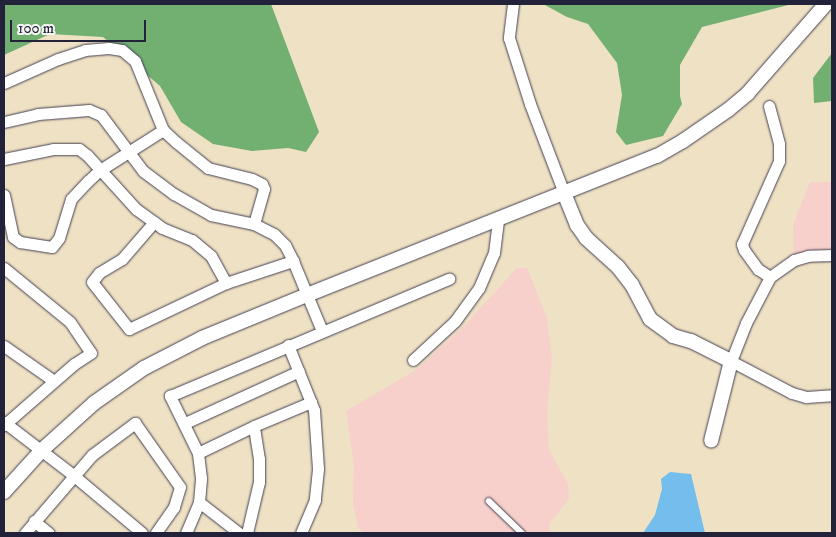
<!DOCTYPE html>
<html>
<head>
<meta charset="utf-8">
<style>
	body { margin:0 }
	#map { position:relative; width:836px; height:537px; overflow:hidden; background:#efe1c4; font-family:"IM FELL DW Pica",serif }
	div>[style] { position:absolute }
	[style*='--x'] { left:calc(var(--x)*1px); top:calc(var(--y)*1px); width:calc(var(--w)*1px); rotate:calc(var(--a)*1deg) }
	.built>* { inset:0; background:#f7d0cb }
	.forest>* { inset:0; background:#72b072 }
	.water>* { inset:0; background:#73beec }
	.roads { filter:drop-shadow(0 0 1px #413f50) drop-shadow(0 0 1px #413f50) }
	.service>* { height:5.5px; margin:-2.75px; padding:0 2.75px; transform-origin:2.75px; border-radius:2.75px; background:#fff }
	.minor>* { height:11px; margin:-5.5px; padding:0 5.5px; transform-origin:5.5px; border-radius:5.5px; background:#fff }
	.tertiary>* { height:14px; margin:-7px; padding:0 7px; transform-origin:7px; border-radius:7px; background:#fff }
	span { translate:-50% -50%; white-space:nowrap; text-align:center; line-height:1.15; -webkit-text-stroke:4px #f6f6f2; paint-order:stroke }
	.frame { position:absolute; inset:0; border:5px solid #22223b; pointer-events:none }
	.scale { position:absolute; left:10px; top:20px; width:136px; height:22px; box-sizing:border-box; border:2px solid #22223b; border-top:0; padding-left:6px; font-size:15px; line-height:18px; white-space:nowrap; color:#22223b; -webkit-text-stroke:4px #f6f6f2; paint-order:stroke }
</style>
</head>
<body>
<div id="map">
	<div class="built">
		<div style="clip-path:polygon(810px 182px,832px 182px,832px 253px,794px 257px,793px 225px)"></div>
		<div style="clip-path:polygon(517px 268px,527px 268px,547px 318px,552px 359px,547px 413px,549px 450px,568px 484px,569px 498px,549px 525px,550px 533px,364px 533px,358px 528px,353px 503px,354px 465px,346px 411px,416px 370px,462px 328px)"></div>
	</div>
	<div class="forest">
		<div style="clip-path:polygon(4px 4px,271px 4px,319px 132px,306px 152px,288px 148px,252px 151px,213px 144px,181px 122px,160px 86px,103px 37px,50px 34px,4px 55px)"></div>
		<div style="clip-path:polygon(543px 4px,792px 4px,702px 27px,680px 65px,680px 96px,682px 104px,663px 136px,626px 145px,616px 132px,622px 95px,617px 63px,588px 24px,567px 17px)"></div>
		<div style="clip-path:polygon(832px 53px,832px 101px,814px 103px,813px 78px)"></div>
	</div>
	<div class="water">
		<div style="clip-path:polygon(670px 472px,691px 474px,705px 533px,643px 533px,655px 515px,662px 489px,661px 479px)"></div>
	</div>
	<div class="roads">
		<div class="service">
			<div style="--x:489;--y:501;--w:46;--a:44.1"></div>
		</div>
		<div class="minor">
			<div style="--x:513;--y:4;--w:34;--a:97"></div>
			<div style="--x:509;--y:38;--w:69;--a:72.3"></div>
			<div style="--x:530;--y:104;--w:95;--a:69.1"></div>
			<div style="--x:4;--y:83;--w:59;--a:-24"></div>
			<div style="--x:58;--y:59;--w:28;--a:-18"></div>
			<div style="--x:85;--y:50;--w:24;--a:-5"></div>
			<div style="--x:109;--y:48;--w:13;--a:9"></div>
			<div style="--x:122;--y:50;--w:17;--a:40"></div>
			<div style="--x:135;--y:61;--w:74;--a:67.9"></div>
			<div style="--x:163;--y:130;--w:18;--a:43"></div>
			<div style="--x:176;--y:142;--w:41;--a:39.1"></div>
			<div style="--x:208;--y:168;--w:45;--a:14"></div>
			<div style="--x:252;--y:179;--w:11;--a:27"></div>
			<div style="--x:262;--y:184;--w:5;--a:68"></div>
			<div style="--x:264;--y:189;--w:36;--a:106"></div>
			<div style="--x:769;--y:106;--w:39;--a:75"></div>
			<div style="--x:779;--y:144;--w:17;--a:90"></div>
			<div style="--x:779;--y:161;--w:91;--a:114"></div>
			<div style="--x:742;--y:244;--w:6;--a:72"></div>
			<div style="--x:744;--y:250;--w:24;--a:54"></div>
			<div style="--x:758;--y:269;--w:14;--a:34"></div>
			<div style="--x:4;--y:122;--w:35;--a:-13"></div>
			<div style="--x:38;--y:114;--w:51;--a:-4.5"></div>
			<div style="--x:89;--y:110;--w:13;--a:23"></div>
			<div style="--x:101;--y:115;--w:70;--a:53.1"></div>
			<div style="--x:143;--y:171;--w:39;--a:37"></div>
			<div style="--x:174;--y:194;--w:43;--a:29.6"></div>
			<div style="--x:211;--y:215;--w:44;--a:11.8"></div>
			<div style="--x:254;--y:224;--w:22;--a:27"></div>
			<div style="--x:274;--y:234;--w:16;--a:45"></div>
			<div style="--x:285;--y:245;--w:18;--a:63"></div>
			<div style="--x:293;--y:261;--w:76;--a:67.5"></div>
			<div style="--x:4;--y:159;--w:50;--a:-11.5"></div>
			<div style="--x:53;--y:149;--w:26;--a:0"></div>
			<div style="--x:79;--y:149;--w:10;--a:37"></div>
			<div style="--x:87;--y:155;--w:73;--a:47.8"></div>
			<div style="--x:136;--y:209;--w:32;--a:36"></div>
			<div style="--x:162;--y:228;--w:32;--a:22"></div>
			<div style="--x:192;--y:240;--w:25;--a:40"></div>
			<div style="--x:211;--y:256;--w:31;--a:61"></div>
			<div style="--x:4;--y:195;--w:43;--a:77.9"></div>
			<div style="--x:13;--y:237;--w:9;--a:36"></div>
			<div style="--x:20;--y:242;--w:32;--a:9"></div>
			<div style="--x:52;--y:247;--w:11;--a:-52"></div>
			<div style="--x:59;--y:238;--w:41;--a:-72.9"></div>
			<div style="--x:71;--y:199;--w:25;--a:-47"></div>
			<div style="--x:88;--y:181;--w:16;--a:-43"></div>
			<div style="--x:100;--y:170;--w:75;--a:-32.4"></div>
			<div style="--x:154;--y:222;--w:49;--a:130.9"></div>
			<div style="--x:122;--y:259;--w:27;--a:149"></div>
			<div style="--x:99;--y:273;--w:11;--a:128"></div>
			<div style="--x:92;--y:282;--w:60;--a:51.8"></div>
			<div style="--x:129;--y:329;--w:107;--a:-25.4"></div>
			<div style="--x:226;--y:283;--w:71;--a:-18.2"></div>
			<div style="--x:832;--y:255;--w:24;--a:178"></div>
			<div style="--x:808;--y:256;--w:15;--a:164"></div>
			<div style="--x:794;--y:260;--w:29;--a:145"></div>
			<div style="--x:770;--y:277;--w:52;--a:117.6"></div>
			<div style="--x:746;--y:323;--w:41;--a:111.5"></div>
			<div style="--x:731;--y:361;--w:69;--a:27.7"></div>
			<div style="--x:792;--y:393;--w:15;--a:16"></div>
			<div style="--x:806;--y:397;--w:26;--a:-4"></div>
			<div style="--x:4;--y:268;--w:85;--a:39.3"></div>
			<div style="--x:70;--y:322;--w:37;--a:56"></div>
			<div style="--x:91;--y:353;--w:20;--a:147"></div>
			<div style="--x:74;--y:364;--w:93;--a:138.9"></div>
			<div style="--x:288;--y:345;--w:70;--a:68.2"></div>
			<div style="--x:314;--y:410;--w:59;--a:86.1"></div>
			<div style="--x:318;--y:469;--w:31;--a:96"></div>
			<div style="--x:315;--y:500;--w:36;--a:113"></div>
			<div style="--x:4;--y:346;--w:61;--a:35"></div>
			<div style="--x:413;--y:360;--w:57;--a:-42.9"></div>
			<div style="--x:455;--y:321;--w:41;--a:-54"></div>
			<div style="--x:479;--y:288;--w:38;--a:-67"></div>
			<div style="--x:494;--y:253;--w:32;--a:-83"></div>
			<div style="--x:4;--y:422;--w:87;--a:37.5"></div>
			<div style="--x:73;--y:475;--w:90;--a:40"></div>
			<div style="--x:185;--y:423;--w:125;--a:-24.5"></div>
			<div style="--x:198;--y:453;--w:62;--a:-25.7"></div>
			<div style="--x:254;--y:426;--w:62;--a:-22.8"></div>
			<div style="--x:199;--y:502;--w:51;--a:37.8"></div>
			<div style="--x:34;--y:521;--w:19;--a:39"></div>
			<div style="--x:25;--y:533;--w:103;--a:-49.3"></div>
			<div style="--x:92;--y:455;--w:54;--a:-36.7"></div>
			<div style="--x:135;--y:423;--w:78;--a:54.9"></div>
			<div style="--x:180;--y:487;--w:21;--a:107"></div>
			<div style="--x:174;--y:507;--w:32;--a:125"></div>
			<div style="--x:186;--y:533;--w:34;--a:-67"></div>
			<div style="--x:199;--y:502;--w:24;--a:-85"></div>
			<div style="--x:201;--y:478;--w:25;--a:-97"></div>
			<div style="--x:198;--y:453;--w:64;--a:-116.2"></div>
			<div style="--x:170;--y:396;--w:303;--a:-22.8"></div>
			<div style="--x:247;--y:533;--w:52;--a:-76.8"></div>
			<div style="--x:259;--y:482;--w:23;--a:-90"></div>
			<div style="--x:259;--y:459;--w:33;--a:-99"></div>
		</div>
		<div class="tertiary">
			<div style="--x:564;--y:193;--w:35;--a:68"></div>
			<div style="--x:577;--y:225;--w:16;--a:55"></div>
			<div style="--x:586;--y:238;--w:43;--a:42.2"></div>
			<div style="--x:618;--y:267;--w:23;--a:52"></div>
			<div style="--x:632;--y:285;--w:38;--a:62"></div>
			<div style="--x:650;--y:319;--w:29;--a:36"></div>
			<div style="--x:673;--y:336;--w:19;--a:16"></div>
			<div style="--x:691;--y:341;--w:45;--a:26.6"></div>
			<div style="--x:731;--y:361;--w:82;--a:104"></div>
			<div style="--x:4;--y:492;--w:57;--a:-47.9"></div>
			<div style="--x:42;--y:450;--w:70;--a:-42.1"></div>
			<div style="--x:94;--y:403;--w:61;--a:-35"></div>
			<div style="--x:144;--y:368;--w:65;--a:-27.3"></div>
			<div style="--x:202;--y:338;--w:113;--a:-22.3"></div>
			<div style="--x:307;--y:295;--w:377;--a:-21.7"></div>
			<div style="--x:657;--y:156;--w:30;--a:-30"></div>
			<div style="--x:683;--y:141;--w:55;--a:-34.6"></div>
			<div style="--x:728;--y:110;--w:26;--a:-40"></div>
			<div style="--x:748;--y:93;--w:118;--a:-48.8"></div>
		</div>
	</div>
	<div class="frame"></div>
	<div class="scale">100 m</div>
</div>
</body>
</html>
